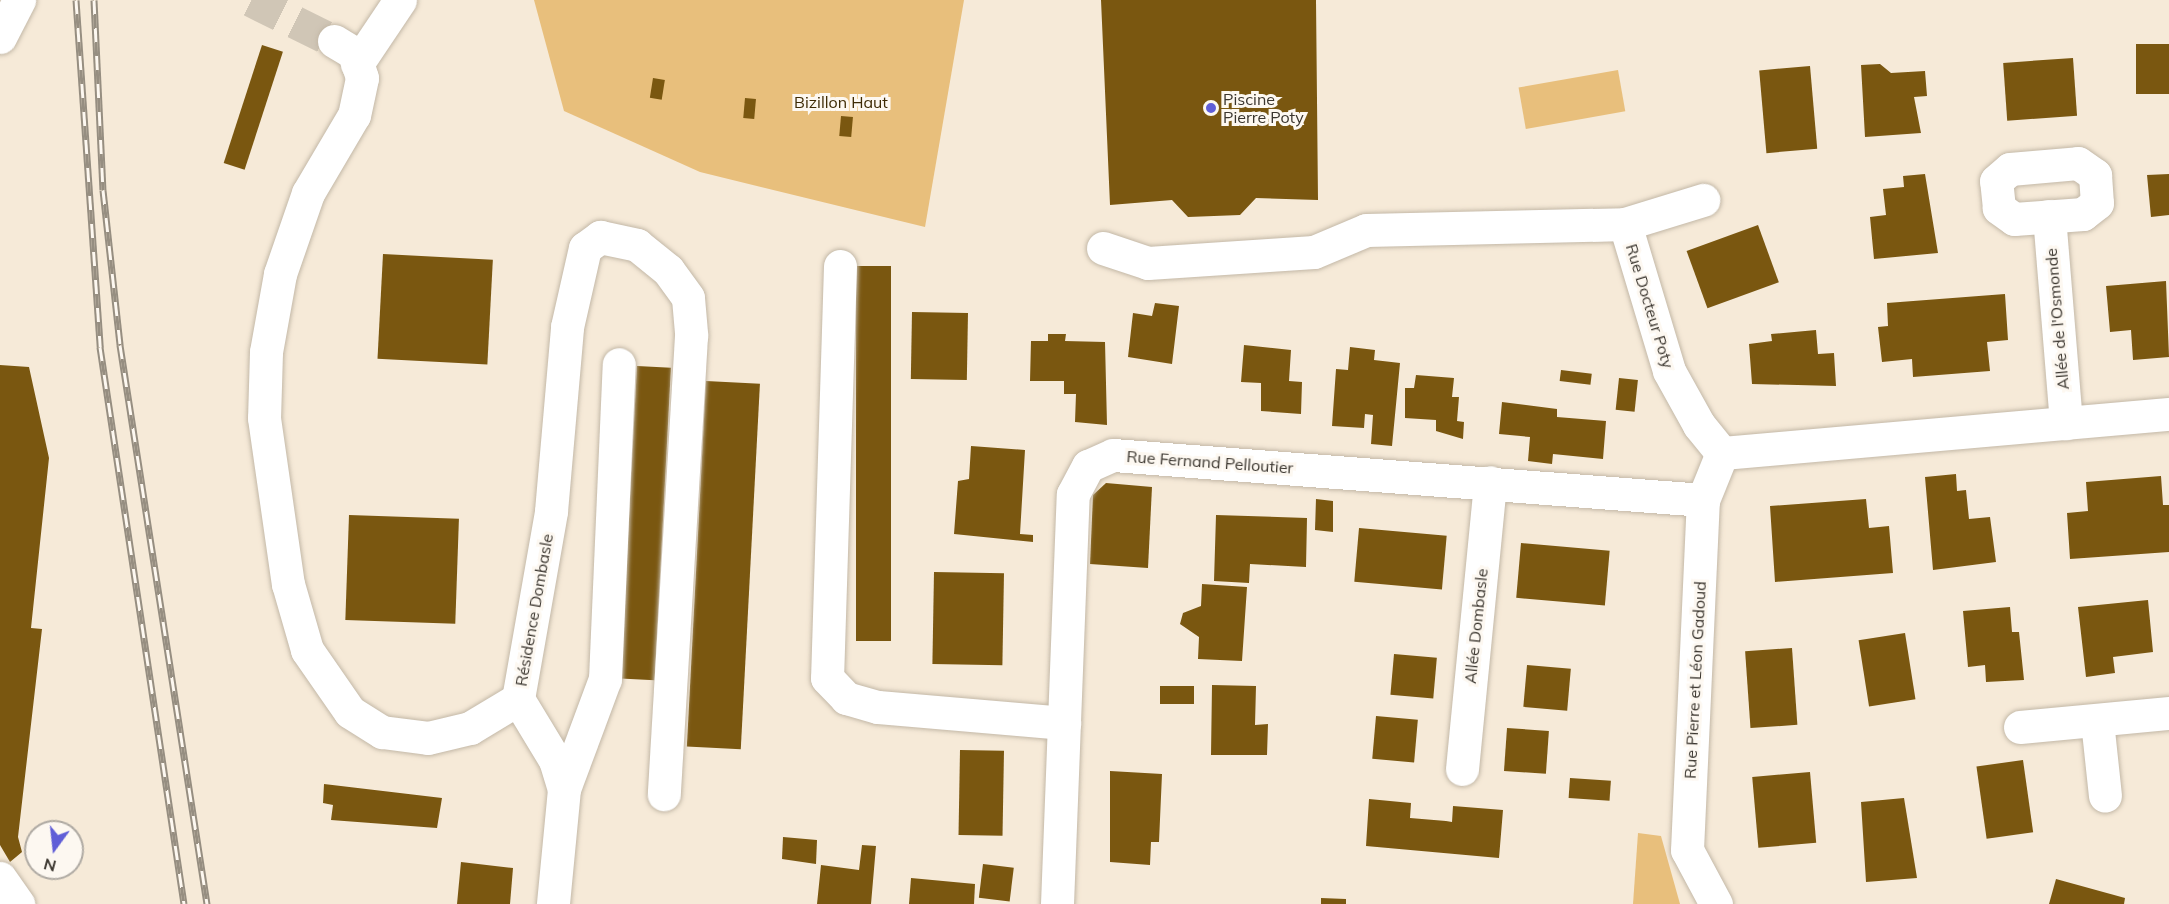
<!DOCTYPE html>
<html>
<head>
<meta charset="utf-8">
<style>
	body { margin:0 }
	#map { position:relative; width:2169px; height:904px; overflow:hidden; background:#f6ead8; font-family:Mulish,sans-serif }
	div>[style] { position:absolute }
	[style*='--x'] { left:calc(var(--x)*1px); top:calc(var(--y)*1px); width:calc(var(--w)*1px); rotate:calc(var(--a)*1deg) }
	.green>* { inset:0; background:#e8bf7c; transform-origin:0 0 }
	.building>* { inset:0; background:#7a5710; transform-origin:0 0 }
	.minor-tunnel>* { height:33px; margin-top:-16.5px; transform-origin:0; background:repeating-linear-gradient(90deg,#d0c6b6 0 33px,transparent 0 49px) }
	.roads { filter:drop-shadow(0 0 2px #c3b8a7) drop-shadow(0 0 2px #c3b8a7) }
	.minor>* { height:33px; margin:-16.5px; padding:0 16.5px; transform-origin:16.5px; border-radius:16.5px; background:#fff }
	.rail>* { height:7px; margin-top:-3.5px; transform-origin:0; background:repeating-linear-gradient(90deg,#fdf8f1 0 14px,#968e81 0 28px); box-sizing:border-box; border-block:2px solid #968e81 }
	.dots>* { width:16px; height:16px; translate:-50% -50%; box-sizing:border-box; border:3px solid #fdf8f1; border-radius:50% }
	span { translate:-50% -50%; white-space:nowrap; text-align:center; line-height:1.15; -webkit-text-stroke:6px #fdf8f1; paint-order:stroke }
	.poi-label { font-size:16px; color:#3a352e }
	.left { translate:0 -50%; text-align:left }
	.park-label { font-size:16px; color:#3d2a04 }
	.street-label { font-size:16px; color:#3a352e }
	.north { position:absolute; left:24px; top:820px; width:60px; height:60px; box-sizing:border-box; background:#fdf8f1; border:2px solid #afaaa3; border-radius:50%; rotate:195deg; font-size:16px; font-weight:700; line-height:24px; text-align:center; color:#3a352e }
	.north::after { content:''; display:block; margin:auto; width:21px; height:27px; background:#605ed7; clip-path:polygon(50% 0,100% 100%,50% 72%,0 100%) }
</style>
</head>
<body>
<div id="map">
	<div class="green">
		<div style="clip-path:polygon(534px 0,964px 0,925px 227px,700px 172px,564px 111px)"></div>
		<div style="left:1618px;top:70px;width:42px;height:101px;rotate:80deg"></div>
		<div style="clip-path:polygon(1638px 833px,1661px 836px,1680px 904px,1633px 904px)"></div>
	</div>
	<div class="building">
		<div style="clip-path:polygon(1101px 0,1316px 0,1318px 200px,1256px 198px,1240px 215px,1188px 217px,1172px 200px,1110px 205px)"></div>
		<div style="left:2169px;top:44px;width:50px;height:33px;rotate:90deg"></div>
		<div style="left:262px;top:45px;width:22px;height:124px;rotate:18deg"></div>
		<div style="left:2073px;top:58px;width:58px;height:70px;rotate:86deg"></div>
		<div style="clip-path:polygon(1880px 64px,1891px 73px,1925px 71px,1927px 96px,1914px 97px,1921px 133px,1865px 137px,1861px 65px)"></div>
		<div style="left:1810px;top:66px;width:83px;height:51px;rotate:85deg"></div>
		<div style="left:653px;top:78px;width:12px;height:20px;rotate:9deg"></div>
		<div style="left:745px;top:98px;width:11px;height:20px;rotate:5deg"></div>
		<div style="left:841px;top:116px;width:12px;height:20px;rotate:5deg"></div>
		<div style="clip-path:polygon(1925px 174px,1938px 253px,1874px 259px,1870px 217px,1886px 215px,1883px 189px,1904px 187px,1903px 176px)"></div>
		<div style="clip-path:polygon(2169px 174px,2169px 215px,2151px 217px,2147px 175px)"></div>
		<div style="left:1758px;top:225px;width:61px;height:76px;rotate:70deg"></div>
		<div style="left:383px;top:254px;width:110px;height:105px;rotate:3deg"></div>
		<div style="left:856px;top:266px;width:35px;height:375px"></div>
		<div style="clip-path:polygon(2166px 281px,2169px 357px,2133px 360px,2131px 330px,2110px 332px,2106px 286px)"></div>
		<div style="clip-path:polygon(2005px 294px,2008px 340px,1987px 342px,1990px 371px,1913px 377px,1912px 359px,1882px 362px,1878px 327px,1888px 326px,1887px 303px)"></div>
		<div style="clip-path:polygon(1155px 303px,1179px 306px,1172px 364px,1128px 357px,1133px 313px,1152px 316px)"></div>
		<div style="left:912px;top:312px;width:56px;height:67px;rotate:1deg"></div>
		<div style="clip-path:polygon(1816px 330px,1818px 354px,1834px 353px,1836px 386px,1752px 384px,1749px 344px,1772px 341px,1771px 334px)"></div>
		<div style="clip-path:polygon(1048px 334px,1066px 334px,1065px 341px,1105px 342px,1107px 425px,1075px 422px,1076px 394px,1064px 394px,1064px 381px,1030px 381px,1031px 341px,1048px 341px)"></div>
		<div style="clip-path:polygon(1244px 345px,1291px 350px,1289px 381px,1302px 382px,1301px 414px,1261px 411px,1261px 383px,1241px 382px)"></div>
		<div style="clip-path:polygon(1350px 347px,1375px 350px,1374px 360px,1400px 363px,1392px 446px,1371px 444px,1373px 415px,1365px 414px,1364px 428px,1332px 426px,1336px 369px,1348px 370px)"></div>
		<div style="clip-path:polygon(0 365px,29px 367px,49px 458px,31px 628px,42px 629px,18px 837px,22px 852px,10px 862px,0 845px)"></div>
		<div style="left:637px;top:366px;width:34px;height:313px;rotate:3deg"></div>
		<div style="left:1561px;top:370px;width:31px;height:11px;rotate:7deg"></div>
		<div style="clip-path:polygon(1416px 375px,1454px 378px,1452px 397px,1459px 397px,1457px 421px,1464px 422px,1463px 439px,1436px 431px,1436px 420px,1405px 418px,1405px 388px,1414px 388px)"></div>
		<div style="left:1619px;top:378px;width:19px;height:32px;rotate:6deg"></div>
		<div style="left:706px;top:381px;width:54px;height:366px;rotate:3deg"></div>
		<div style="clip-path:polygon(1502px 402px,1557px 409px,1557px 417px,1606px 421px,1603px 459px,1553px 454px,1552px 464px,1528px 461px,1530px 437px,1499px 434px)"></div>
		<div style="clip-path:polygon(971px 446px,1025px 450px,1020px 534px,1033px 535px,1033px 542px,954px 534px,958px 481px,969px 479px)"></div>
		<div style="clip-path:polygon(1956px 474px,1957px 491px,1966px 490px,1969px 519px,1990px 517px,1996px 562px,1933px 570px,1925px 477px)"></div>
		<div style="clip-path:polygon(2161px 476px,2163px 505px,2169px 505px,2169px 552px,2070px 559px,2067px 513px,2088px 511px,2086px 482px)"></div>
		<div style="clip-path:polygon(1106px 483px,1152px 487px,1148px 568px,1090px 564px,1093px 495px)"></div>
		<div style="clip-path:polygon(1316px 499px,1333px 501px,1333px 532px,1315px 530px)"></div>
		<div style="clip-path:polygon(1866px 499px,1869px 528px,1889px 526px,1893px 573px,1775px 582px,1770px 506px)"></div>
		<div style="left:349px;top:515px;width:110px;height:105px;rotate:2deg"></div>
		<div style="clip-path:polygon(1216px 515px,1307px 518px,1306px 567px,1250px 564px,1249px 583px,1214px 581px)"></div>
		<div style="left:1359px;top:528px;width:88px;height:54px;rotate:5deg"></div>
		<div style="left:1521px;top:543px;width:89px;height:55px;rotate:5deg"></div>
		<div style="left:934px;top:572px;width:70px;height:92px;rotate:1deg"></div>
		<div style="clip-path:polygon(1202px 584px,1247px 587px,1242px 661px,1198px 659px,1199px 637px,1180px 624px,1183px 613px,1201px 606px)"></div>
		<div style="clip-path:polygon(2148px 600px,2153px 652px,2113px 657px,2115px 673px,2086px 677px,2078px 607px)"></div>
		<div style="clip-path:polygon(2010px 607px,2012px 632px,2019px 632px,2024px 680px,1986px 682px,1985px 665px,1968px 667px,1963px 611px)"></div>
		<div style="left:1905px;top:633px;width:67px;height:47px;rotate:81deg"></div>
		<div style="left:1792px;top:648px;width:77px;height:47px;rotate:86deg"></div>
		<div style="left:1394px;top:654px;width:43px;height:41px;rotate:5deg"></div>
		<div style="left:1527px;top:665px;width:44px;height:42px;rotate:5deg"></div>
		<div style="clip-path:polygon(1212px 685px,1256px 686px,1255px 725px,1268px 724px,1267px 755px,1211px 755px)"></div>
		<div style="left:1160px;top:686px;width:34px;height:18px"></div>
		<div style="left:1376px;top:716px;width:42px;height:43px;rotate:5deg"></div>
		<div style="left:1507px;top:728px;width:42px;height:43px;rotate:4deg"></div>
		<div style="left:960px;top:750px;width:44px;height:85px;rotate:1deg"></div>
		<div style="left:2023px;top:760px;width:73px;height:47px;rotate:82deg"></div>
		<div style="clip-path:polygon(1110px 771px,1162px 774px,1159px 842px,1151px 842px,1150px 865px,1110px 862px)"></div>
		<div style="left:1810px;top:772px;width:71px;height:58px;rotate:85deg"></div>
		<div style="left:1570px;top:778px;width:41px;height:20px;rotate:4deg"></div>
		<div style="clip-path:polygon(324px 784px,442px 798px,437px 828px,331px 820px,333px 805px,323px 803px)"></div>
		<div style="clip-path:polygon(1904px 798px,1917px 878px,1866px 882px,1861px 802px)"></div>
		<div style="clip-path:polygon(1369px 799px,1411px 803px,1410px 818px,1446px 821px,1452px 822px,1453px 806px,1503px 810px,1499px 858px,1366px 846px)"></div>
		<div style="clip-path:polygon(783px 837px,817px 840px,816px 864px,782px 859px)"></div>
		<div style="clip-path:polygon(862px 845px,876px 846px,871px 904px,817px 904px,821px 865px,859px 870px)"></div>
		<div style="clip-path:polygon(461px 862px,513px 868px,510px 904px,457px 904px)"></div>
		<div style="left:983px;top:864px;width:31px;height:34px;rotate:7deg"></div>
		<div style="clip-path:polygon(911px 878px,975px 884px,974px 904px,909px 904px)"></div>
		<div style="clip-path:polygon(2056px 879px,2125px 898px,2124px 904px,2049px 904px)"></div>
		<div style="clip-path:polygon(1321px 898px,1346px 899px,1346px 904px,1321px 904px)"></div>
	</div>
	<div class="minor-tunnel">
		<div style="--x:251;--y:0;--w:93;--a:26.3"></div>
	</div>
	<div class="roads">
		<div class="minor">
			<div style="--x:0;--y:37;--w:42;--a:-62.8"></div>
			<div style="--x:334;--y:41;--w:23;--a:31"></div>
			<div style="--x:354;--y:53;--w:26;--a:72"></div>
			<div style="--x:362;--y:78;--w:38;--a:102"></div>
			<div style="--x:354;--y:115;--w:91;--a:120.5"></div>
			<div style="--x:308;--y:193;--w:86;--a:109.1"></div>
			<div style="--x:280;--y:274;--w:79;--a:100.2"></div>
			<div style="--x:266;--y:352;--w:66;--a:91.7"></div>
			<div style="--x:264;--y:418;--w:168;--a:81.8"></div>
			<div style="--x:288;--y:584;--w:69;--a:73.9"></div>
			<div style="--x:307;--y:650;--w:75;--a:55.3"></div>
			<div style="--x:350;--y:712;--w:38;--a:32"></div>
			<div style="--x:382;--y:732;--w:46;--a:7.4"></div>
			<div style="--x:428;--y:738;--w:43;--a:-13.4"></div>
			<div style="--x:470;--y:728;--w:56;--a:-31.1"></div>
			<div style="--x:518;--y:699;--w:191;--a:-80"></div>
			<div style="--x:551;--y:511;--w:185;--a:-85"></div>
			<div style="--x:567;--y:327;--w:81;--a:-77.2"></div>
			<div style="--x:585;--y:248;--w:19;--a:-36"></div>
			<div style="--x:600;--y:237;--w:38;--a:12"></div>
			<div style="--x:637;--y:245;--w:40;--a:39"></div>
			<div style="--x:668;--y:270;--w:34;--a:54"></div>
			<div style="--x:688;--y:298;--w:38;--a:85"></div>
			<div style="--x:691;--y:336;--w:459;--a:93.4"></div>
			<div style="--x:357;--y:64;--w:77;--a:-56.1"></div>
			<div style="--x:2078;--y:163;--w:21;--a:35"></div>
			<div style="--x:2095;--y:175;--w:28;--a:86"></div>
			<div style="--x:2097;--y:203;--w:18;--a:142"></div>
			<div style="--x:2083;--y:214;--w:69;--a:175.9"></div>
			<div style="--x:2014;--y:219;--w:19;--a:-144"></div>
			<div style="--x:1999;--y:208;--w:27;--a:-96"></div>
			<div style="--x:1996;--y:181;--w:18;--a:-41"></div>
			<div style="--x:2010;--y:169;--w:68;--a:-5"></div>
			<div style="--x:2049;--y:216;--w:208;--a:85.3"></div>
			<div style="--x:1625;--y:224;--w:82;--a:-17.1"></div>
			<div style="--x:1103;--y:248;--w:47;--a:18.4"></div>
			<div style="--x:1148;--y:263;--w:166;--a:-3.8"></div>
			<div style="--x:1314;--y:252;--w:56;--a:-22.9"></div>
			<div style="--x:1366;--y:230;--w:259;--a:-1.3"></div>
			<div style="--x:1625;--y:224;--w:153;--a:73.3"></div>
			<div style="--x:1669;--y:371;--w:62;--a:60.9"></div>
			<div style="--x:1699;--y:425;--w:36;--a:51"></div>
			<div style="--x:1722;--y:453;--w:449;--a:-5"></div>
			<div style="--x:840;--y:266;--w:412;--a:91.8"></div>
			<div style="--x:827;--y:678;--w:28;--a:46"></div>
			<div style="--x:846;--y:698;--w:33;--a:16"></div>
			<div style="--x:878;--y:707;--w:187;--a:4.9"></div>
			<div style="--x:518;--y:699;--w:71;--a:58.8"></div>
			<div style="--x:555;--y:760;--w:30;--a:73"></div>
			<div style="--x:564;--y:789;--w:116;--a:95.5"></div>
			<div style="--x:2097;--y:721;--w:75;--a:83.9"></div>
			<div style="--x:2020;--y:727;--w:150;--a:-5.4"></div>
			<div style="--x:1462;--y:769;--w:288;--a:-84.4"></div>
			<div style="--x:564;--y:789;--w:117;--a:-69.6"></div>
			<div style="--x:605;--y:679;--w:315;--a:-87.5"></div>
			<div style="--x:0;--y:878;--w:32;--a:55"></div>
			<div style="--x:1057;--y:904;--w:410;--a:-87.8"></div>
			<div style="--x:1073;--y:494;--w:32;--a:-62"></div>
			<div style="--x:1088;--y:466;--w:27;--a:-24"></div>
			<div style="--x:1113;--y:455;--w:592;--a:4.36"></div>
			<div style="--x:1716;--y:904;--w:61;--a:-118.2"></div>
			<div style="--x:1687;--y:850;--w:350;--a:-87.4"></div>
			<div style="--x:1703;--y:500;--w:51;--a:-68"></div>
		</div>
	</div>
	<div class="rail">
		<div style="--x:76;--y:0;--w:348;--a:86"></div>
		<div style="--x:100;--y:347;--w:563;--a:81.42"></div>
		<div style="--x:94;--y:0;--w:190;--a:87.3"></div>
		<div style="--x:103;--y:190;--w:156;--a:83.7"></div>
		<div style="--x:120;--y:345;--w:566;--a:81.15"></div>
	</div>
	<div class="dots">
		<div style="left:1211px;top:108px;background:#605ed7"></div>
	</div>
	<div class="poi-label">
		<span class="left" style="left:1223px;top:108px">Piscine<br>Pierre Poty</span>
	</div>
	<div class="park-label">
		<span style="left:841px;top:102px">Bizillon Haut</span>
	</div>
	<div class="street-label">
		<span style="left:1650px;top:306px;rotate:73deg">Rue Docteur Poty</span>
		<span style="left:2057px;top:319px;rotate:-95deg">Allée de l'Osmonde</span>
		<span style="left:1210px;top:462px;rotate:4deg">Rue Fernand Pelloutier</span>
		<span style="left:534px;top:610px;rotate:-80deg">Résidence Dombasle</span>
		<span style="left:1476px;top:626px;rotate:-84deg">Allée Dombasle</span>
		<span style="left:1695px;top:680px;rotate:-87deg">Rue Pierre et Léon Gadoud</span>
	</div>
	<div class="north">N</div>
</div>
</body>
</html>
